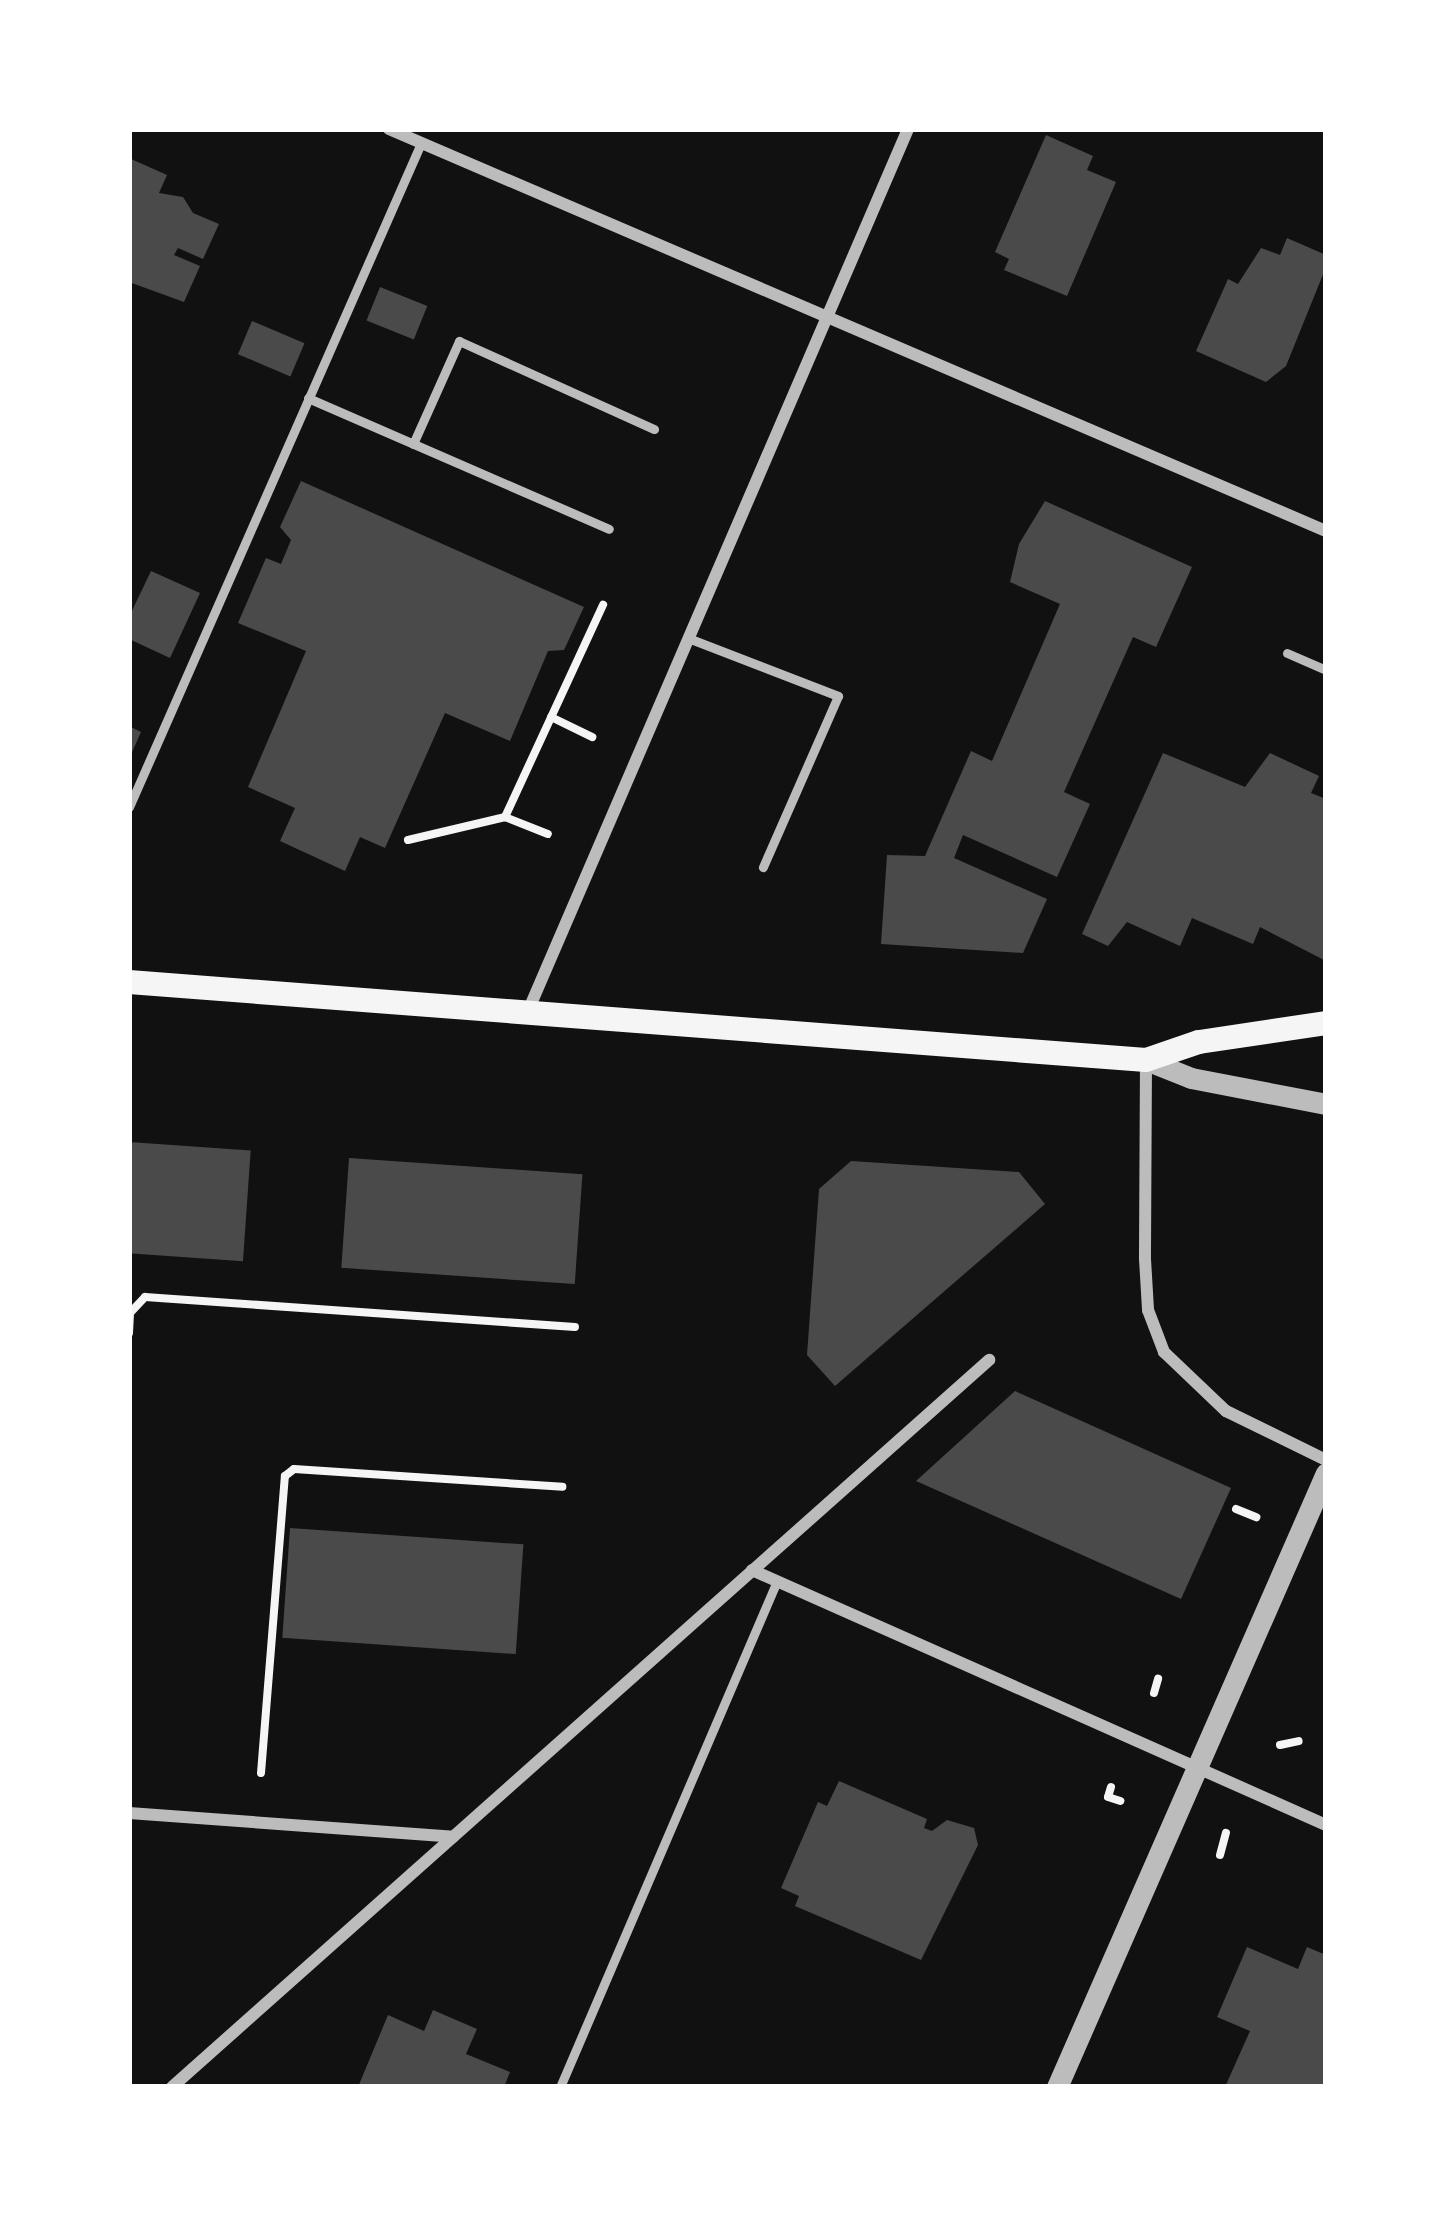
<!DOCTYPE html>
<html>
<head>
<meta charset="utf-8">
<style>
	body { margin:0 }
	#map { position:relative; width:1455px; height:2216px; overflow:hidden; background:#111; font-family:Lato,sans-serif }
	div>[style] { position:absolute }
	[style*='--x'] { left:calc(var(--x)*1px); top:calc(var(--y)*1px); width:calc(var(--w)*1px); rotate:calc(var(--a)*1deg) }
	.building>* { inset:0; background:#4a4a4a; transform-origin:0 0 }
	.path>* { height:8px; margin:-4px; padding:0 4px; transform-origin:4px; border-radius:4px; background:#f5f5f5 }
	.service>* { height:9px; margin:-4.5px; padding:0 4.5px; transform-origin:4.5px; border-radius:4.5px; background:#bcbcbc }
	.minor>* { height:12px; margin:-6px; padding:0 6px; transform-origin:6px; border-radius:6px; background:#bcbcbc }
	.tertiary>* { height:21px; margin:-10.5px; padding:0 10.5px; transform-origin:10.5px; border-radius:10.5px; background:#bcbcbc }
	.secondary>* { height:24px; margin:-12px; padding:0 12px; transform-origin:12px; border-radius:12px; background:#f5f5f5 }
	span { translate:-50% -50%; white-space:nowrap; text-align:center; line-height:1.15; -webkit-text-stroke:12px #fff; paint-order:stroke }
	.frame { position:absolute; inset:0; border:132px solid #fff; pointer-events:none }
</style>
</head>
<body>
<div id="map">
	<div class="building">
		<div style="clip-path:polygon(1046px 135px,1093px 156px,1087px 170px,1116px 182px,1067px 296px,1004px 270px,1009px 259px,995px 252px)"></div>
		<div style="clip-path:polygon(129px 158px,167px 175px,159px 193px,183px 197px,193px 213px,219px 224px,203px 259px,178px 248px,174px 255px,200px 266px,184px 302px,129px 282px)"></div>
		<div style="clip-path:polygon(1287px 238px,1326px 255px,1326px 267px,1286px 366px,1266px 382px,1196px 351px,1228px 279px,1238px 284px,1261px 248px,1280px 255px)"></div>
		<div style="left:380px;top:287px;width:51px;height:36px;rotate:22deg"></div>
		<div style="left:252px;top:321px;width:57px;height:36px;rotate:23deg"></div>
		<div style="clip-path:polygon(301px 481px,584px 607px,564px 650px,548px 651px,510px 741px,445px 713px,385px 848px,360px 837px,345px 871px,280px 841px,295px 808px,248px 787px,306px 651px,238px 623px,266px 558px,281px 564px,291px 540px,280px 527px)"></div>
		<div style="clip-path:polygon(1045px 501px,1192px 567px,1156px 647px,1133px 637px,1064px 792px,1090px 804px,1057px 877px,963px 835px,954px 858px,1047px 899px,1023px 953px,881px 944px,887px 855px,925px 856px,971px 751px,992px 761px,1060px 604px,1010px 582px,1019px 544px)"></div>
		<div style="clip-path:polygon(151px 571px,200px 593px,170px 658px,129px 639px,129px 617px)"></div>
		<div style="clip-path:polygon(129px 726px,141px 732px,129px 759px)"></div>
		<div style="clip-path:polygon(1163px 753px,1245px 787px,1270px 753px,1319px 776px,1311px 793px,1326px 799px,1326px 961px,1260px 927px,1253px 944px,1192px 918px,1180px 946px,1127px 922px,1108px 946px,1082px 934px)"></div>
		<div style="left:129px;top:1142px;width:122px;height:111px;rotate:4deg"></div>
		<div style="left:349px;top:1158px;width:234px;height:110px;rotate:4deg"></div>
		<div style="clip-path:polygon(851px 1161px,1019px 1172px,1045px 1204px,835px 1386px,807px 1355px,819px 1189px)"></div>
		<div style="clip-path:polygon(1015px 1391px,1231px 1488px,1181px 1599px,916px 1481px)"></div>
		<div style="left:290px;top:1528px;width:234px;height:110px;rotate:4deg"></div>
		<div style="clip-path:polygon(839px 1781px,927px 1819px,924px 1828px,932px 1831px,947px 1820px,974px 1828px,978px 1845px,921px 1960px,795px 1906px,799px 1896px,781px 1888px,818px 1802px,827px 1806px)"></div>
		<div style="clip-path:polygon(1247px 1947px,1298px 1969px,1307px 1947px,1326px 1955px,1326px 2087px,1225px 2087px,1250px 2031px,1217px 2017px)"></div>
		<div style="clip-path:polygon(433px 2010px,477px 2029px,466px 2054px,510px 2072px,504px 2087px,358px 2087px,388px 2015px,424px 2031px)"></div>
	</div>
	<div class="path">
		<div style="--x:551;--y:717;--w:46;--a:26"></div>
		<div style="--x:505;--y:817;--w:46;--a:21.6"></div>
		<div style="--x:408;--y:840;--w:100;--a:-13.3"></div>
		<div style="--x:505;--y:817;--w:234;--a:-65.2"></div>
		<div style="--x:129;--y:1333;--w:20;--a:-87"></div>
		<div style="--x:130;--y:1313;--w:22;--a:-47"></div>
		<div style="--x:145;--y:1297;--w:431;--a:4"></div>
		<div style="--x:1236;--y:1509;--w:22;--a:22"></div>
		<div style="--x:1154;--y:1693;--w:15;--a:-74"></div>
		<div style="--x:1280;--y:1745;--w:19;--a:-12"></div>
		<div style="--x:261;--y:1773;--w:298;--a:-85.4"></div>
		<div style="--x:285;--y:1476;--w:11;--a:-38"></div>
		<div style="--x:294;--y:1469;--w:269;--a:3.8"></div>
		<div style="--x:1111;--y:1787;--w:10;--a:107"></div>
		<div style="--x:1108;--y:1797;--w:13;--a:18"></div>
		<div style="--x:1220;--y:1855;--w:23;--a:-75"></div>
	</div>
	<div class="service">
		<div style="--x:308;--y:398;--w:328;--a:23.5"></div>
		<div style="--x:413;--y:444;--w:113;--a:-65.9"></div>
		<div style="--x:459;--y:341;--w:214;--a:24.3"></div>
		<div style="--x:688;--y:638;--w:161;--a:21.1"></div>
		<div style="--x:838;--y:696;--w:187;--a:113.7"></div>
		<div style="--x:1287;--y:653;--w:43;--a:23.6"></div>
		<div style="--x:129;--y:807;--w:725;--a:-66.26"></div>
		<div style="--x:560;--y:2087;--w:551;--a:-66.79"></div>
	</div>
	<div class="minor">
		<div style="--x:389;--y:129;--w:1020;--a:23.22"></div>
		<div style="--x:528;--y:1011;--w:960;--a:-66.69"></div>
		<div style="--x:1146;--y:1060;--w:199;--a:90.3"></div>
		<div style="--x:1145;--y:1259;--w:51;--a:86.6"></div>
		<div style="--x:1148;--y:1310;--w:45;--a:69.1"></div>
		<div style="--x:1164;--y:1352;--w:86;--a:43.6"></div>
		<div style="--x:1226;--y:1411;--w:111;--a:26.1"></div>
		<div style="--x:752;--y:1570;--w:628;--a:23.95"></div>
		<div style="--x:129;--y:1813;--w:325;--a:4.2"></div>
		<div style="--x:172;--y:2087;--w:1094;--a:-41.66"></div>
	</div>
	<div class="tertiary">
		<div style="--x:1146;--y:1060;--w:48;--a:21.8"></div>
		<div style="--x:1191;--y:1078;--w:137;--a:10.9"></div>
		<div style="--x:1057;--y:2087;--w:670;--a:-66.34"></div>
	</div>
	<div class="secondary">
		<div style="--x:129;--y:982;--w:1020;--a:4.39"></div>
		<div style="--x:1146;--y:1060;--w:56;--a:-18.8"></div>
		<div style="--x:1199;--y:1042;--w:128;--a:-8.5"></div>
	</div>
	<div class="frame"></div>
</div>
</body>
</html>
